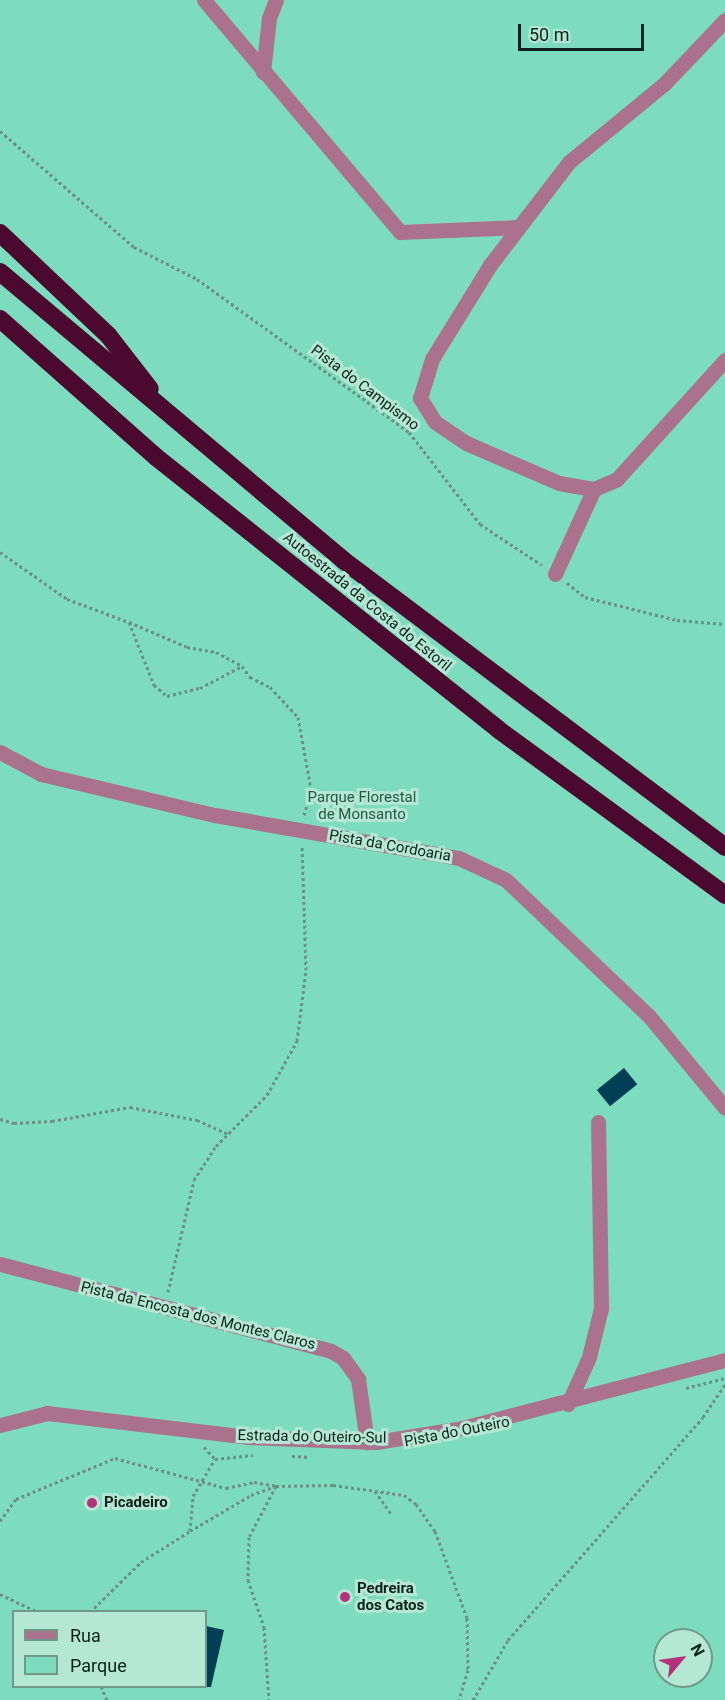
<!DOCTYPE html>
<html>
<head>
<meta charset="utf-8">
<style>
	body { margin:0 }
	#map { position:relative; width:725px; height:1700px; overflow:hidden; background:#b4e8d5; font-family:Roboto,sans-serif }
	div>[style] { position:absolute }
	[style*='--x'] { left:calc(var(--x)*1px); top:calc(var(--y)*1px); width:calc(var(--w)*1px); rotate:calc(var(--a)*1deg) }
	.green>* { inset:0; background:#7cdcbd }
	.building>* { inset:0; background:#003e55; transform-origin:0 0 }
	.path>* { height:3px; margin-top:-1.5px; transform-origin:0; background:repeating-linear-gradient(90deg,#6b9183 0 3px,transparent 0 6px) }
	.minor>* { height:15px; margin:-7.5px; padding:0 7.5px; transform-origin:7.5px; border-radius:7.5px; background:#aa728b }
	.highway>* { height:18px; margin:-9px; padding:0 9px; transform-origin:9px; border-radius:9px; background:#4c0930 }
	.dots>* { width:16px; height:16px; translate:-50% -50%; box-sizing:border-box; border:3px solid #b4e8d5; border-radius:50% }
	span { translate:-50% -50%; white-space:nowrap; text-align:center; line-height:1.15; -webkit-text-stroke:6px #b4e8d5; paint-order:stroke }
	.street-label { font-size:15px; color:#0d221b }
	.park-label { font-size:15px; color:#285748 }
	.poi-label { font-size:15px; color:#0d221b; font-weight:700 }
	.left { translate:0 -50%; text-align:left }
	.legend { position:absolute; left:12px; top:1610px; width:195px; height:78px; box-sizing:border-box; background:#b4e8d5; border:2px solid #71998b; margin:0; padding:8px 10px; list-style:none; font-size:18px; color:#0d221b }
	.legend li { display:flex; align-items:center; gap:12px; height:30px }
	.legend b { width:30px; border:2px solid #71998b }
	.north { position:absolute; left:653px; top:1628px; width:60px; height:60px; box-sizing:border-box; background:#b4e8d5; border:2px solid #71998b; border-radius:50%; rotate:61deg; font-size:16px; font-weight:700; line-height:24px; text-align:center; color:#0d221b }
	.north::after { content:''; display:block; margin:auto; width:21px; height:27px; background:#b4327b; clip-path:polygon(50% 0,100% 100%,50% 72%,0 100%) }
	.scale { position:absolute; left:518px; top:24px; width:126px; height:27px; box-sizing:border-box; border:3px solid #0d221b; border-top:0; padding-left:8px; font-size:18px; line-height:21px; white-space:nowrap; color:#0d221b; -webkit-text-stroke:4px #b4e8d5; paint-order:stroke }
</style>
</head>
<body>
<div id="map">
	<div class="green">
		<div style="clip-path:polygon(evenodd,0 0,725px 0,725px 1700px,0 1700px,0 0,14px 1612px,206px 1612px,206px 1686px,14px 1686px,14px 1612px,0 0,665px 1640px,701px 1640px,701px 1676px,665px 1676px,665px 1640px)"></div>
	</div>
	<div class="building">
		<div style="left:624px;top:1068px;width:21px;height:35px;rotate:51deg"></div>
		<div style="clip-path:polygon(206px 1626px,224px 1630px,211px 1687px,206px 1687px)"></div>
	</div>
	<div class="path">
		<div style="--x:0;--y:131;--w:177;--a:40.9"></div>
		<div style="--x:134;--y:247;--w:71;--a:26.9"></div>
		<div style="--x:197;--y:279;--w:261;--a:35.8"></div>
		<div style="--x:409;--y:432;--w:116;--a:52.3"></div>
		<div style="--x:480;--y:524;--w:74;--a:33.5"></div>
		<div style="--x:0;--y:552;--w:82;--a:35"></div>
		<div style="--x:67;--y:599;--w:66;--a:20.4"></div>
		<div style="--x:129;--y:622;--w:68;--a:68.4"></div>
		<div style="--x:154;--y:685;--w:17;--a:40"></div>
		<div style="--x:167;--y:696;--w:34;--a:-14"></div>
		<div style="--x:200;--y:688;--w:47;--a:-27.6"></div>
		<div style="--x:242;--y:666;--w:14;--a:54"></div>
		<div style="--x:250;--y:677;--w:22;--a:27"></div>
		<div style="--x:270;--y:687;--w:41;--a:47"></div>
		<div style="--x:298;--y:717;--w:73;--a:79.8"></div>
		<div style="--x:311;--y:789;--w:28;--a:105"></div>
		<div style="--x:567;--y:583;--w:23;--a:38"></div>
		<div style="--x:585;--y:597;--w:95;--a:14"></div>
		<div style="--x:677;--y:620;--w:48;--a:4.8"></div>
		<div style="--x:129;--y:622;--w:63;--a:23.3"></div>
		<div style="--x:187;--y:647;--w:29;--a:10"></div>
		<div style="--x:216;--y:652;--w:30;--a:28"></div>
		<div style="--x:0;--y:1119;--w:15;--a:16"></div>
		<div style="--x:14;--y:1123;--w:38;--a:-3"></div>
		<div style="--x:52;--y:1121;--w:79;--a:-10.2"></div>
		<div style="--x:130;--y:1107;--w:68;--a:11"></div>
		<div style="--x:197;--y:1120;--w:34;--a:24"></div>
		<div style="--x:168;--y:1292;--w:115;--a:-76.9"></div>
		<div style="--x:194;--y:1180;--w:40;--a:-57.1"></div>
		<div style="--x:216;--y:1146;--w:72;--a:-45"></div>
		<div style="--x:267;--y:1095;--w:62;--a:-60.9"></div>
		<div style="--x:297;--y:1041;--w:72;--a:-82.8"></div>
		<div style="--x:306;--y:970;--w:124;--a:-91.8"></div>
		<div style="--x:686;--y:1388;--w:40;--a:-14.4"></div>
		<div style="--x:204;--y:1447;--w:16;--a:47"></div>
		<div style="--x:292;--y:1456;--w:18;--a:3"></div>
		<div style="--x:375;--y:1491;--w:29;--a:55"></div>
		<div style="--x:0;--y:1521;--w:27;--a:-54"></div>
		<div style="--x:16;--y:1499;--w:107;--a:-22.5"></div>
		<div style="--x:115;--y:1458;--w:115;--a:15.1"></div>
		<div style="--x:226;--y:1488;--w:29;--a:-12"></div>
		<div style="--x:254;--y:1482;--w:22;--a:10"></div>
		<div style="--x:276;--y:1486;--w:58;--a:117.9"></div>
		<div style="--x:249;--y:1537;--w:43;--a:91.3"></div>
		<div style="--x:248;--y:1580;--w:50;--a:71.2"></div>
		<div style="--x:264;--y:1627;--w:73;--a:86.1"></div>
		<div style="--x:190;--y:1531;--w:71;--a:-30.5"></div>
		<div style="--x:251;--y:1495;--w:27;--a:-20"></div>
		<div style="--x:276;--y:1486;--w:57;--a:-1"></div>
		<div style="--x:333;--y:1485;--w:72;--a:8"></div>
		<div style="--x:404;--y:1495;--w:15;--a:37"></div>
		<div style="--x:416;--y:1504;--w:33;--a:55"></div>
		<div style="--x:435;--y:1531;--w:93;--a:69.8"></div>
		<div style="--x:467;--y:1618;--w:52;--a:88.9"></div>
		<div style="--x:468;--y:1670;--w:31;--a:107"></div>
		<div style="--x:0;--y:1594;--w:42;--a:25.3"></div>
		<div style="--x:90;--y:1612;--w:71;--a:-44.4"></div>
		<div style="--x:141;--y:1562;--w:58;--a:-32.3"></div>
		<div style="--x:190;--y:1531;--w:35;--a:-85"></div>
		<div style="--x:193;--y:1496;--w:43;--a:-59.3"></div>
		<div style="--x:215;--y:1459;--w:38;--a:-6"></div>
		<div style="--x:101;--y:1686;--w:15;--a:67"></div>
		<div style="--x:473;--y:1700;--w:69;--a:-59.7"></div>
		<div style="--x:508;--y:1640;--w:296;--a:-48.8"></div>
		<div style="--x:703;--y:1417;--w:40;--a:-56"></div>
	</div>
	<div class="minor">
		<div style="--x:204;--y:0;--w:304;--a:49.8"></div>
		<div style="--x:400;--y:232;--w:119;--a:-2.4"></div>
		<div style="--x:725;--y:20;--w:88;--a:133.6"></div>
		<div style="--x:664;--y:84;--w:123;--a:140.6"></div>
		<div style="--x:569;--y:162;--w:130;--a:127.5"></div>
		<div style="--x:490;--y:265;--w:110;--a:121.7"></div>
		<div style="--x:432;--y:359;--w:41;--a:107.1"></div>
		<div style="--x:420;--y:398;--w:28;--a:58"></div>
		<div style="--x:435;--y:422;--w:37;--a:34"></div>
		<div style="--x:466;--y:443;--w:101;--a:23.3"></div>
		<div style="--x:559;--y:483;--w:36;--a:10"></div>
		<div style="--x:594;--y:489;--w:25;--a:-23"></div>
		<div style="--x:617;--y:479;--w:161;--a:-47.8"></div>
		<div style="--x:263;--y:72;--w:54;--a:-83.7"></div>
		<div style="--x:269;--y:18;--w:19;--a:-69"></div>
		<div style="--x:555;--y:574;--w:94;--a:-65.4"></div>
		<div style="--x:0;--y:752;--w:47;--a:28.2"></div>
		<div style="--x:41;--y:774;--w:179;--a:13.3"></div>
		<div style="--x:215;--y:815;--w:248;--a:10"></div>
		<div style="--x:459;--y:858;--w:52;--a:25.1"></div>
		<div style="--x:506;--y:880;--w:197;--a:43.6"></div>
		<div style="--x:649;--y:1016;--w:119;--a:50.4"></div>
		<div style="--x:0;--y:1264;--w:342;--a:14.7"></div>
		<div style="--x:331;--y:1351;--w:14;--a:30"></div>
		<div style="--x:343;--y:1358;--w:26;--a:54"></div>
		<div style="--x:358;--y:1379;--w:64;--a:81.9"></div>
		<div style="--x:568;--y:1404;--w:51;--a:-65.9"></div>
		<div style="--x:589;--y:1357;--w:50;--a:-76.2"></div>
		<div style="--x:601;--y:1308;--w:186;--a:-90.9"></div>
		<div style="--x:0;--y:1425;--w:49;--a:-14.3"></div>
		<div style="--x:47;--y:1413;--w:202;--a:6.8"></div>
		<div style="--x:248;--y:1437;--w:128;--a:2.2"></div>
		<div style="--x:376;--y:1442;--w:87;--a:-9.2"></div>
		<div style="--x:462;--y:1428;--w:272;--a:-14.5"></div>
	</div>
	<div class="highway">
		<div style="--x:0;--y:233;--w:149;--a:43.4"></div>
		<div style="--x:108;--y:335;--w:68;--a:52.1"></div>
		<div style="--x:0;--y:272;--w:448;--a:40"></div>
		<div style="--x:343;--y:560;--w:478;--a:36.9"></div>
		<div style="--x:0;--y:319;--w:208;--a:41.5"></div>
		<div style="--x:156;--y:457;--w:438;--a:38.5"></div>
		<div style="--x:499;--y:730;--w:280;--a:36.1"></div>
	</div>
	<div class="dots">
		<div style="left:92px;top:1503px;background:#b4327b"></div>
		<div style="left:345px;top:1597px;background:#b4327b"></div>
	</div>
	<div class="street-label">
		<span style="left:365px;top:388px;rotate:37deg">Pista do Campismo</span>
		<span style="left:367px;top:602px;rotate:39deg">Autoestrada da Costa do Estoril</span>
		<span style="left:390px;top:846px;rotate:10deg">Pista da Cordoaria</span>
		<span style="left:198px;top:1316px;rotate:14deg">Pista da Encosta dos Montes Claros</span>
		<span style="left:457px;top:1432px;rotate:-11deg">Pista do Outeiro</span>
		<span style="left:312px;top:1437px;rotate:1deg">Estrada do Outeiro-Sul</span>
	</div>
	<div class="park-label">
		<span style="left:362px;top:806px">Parque Florestal<br>de Monsanto</span>
	</div>
	<div class="poi-label">
		<span class="left" style="left:104px;top:1503px">Picadeiro</span>
		<span class="left" style="left:357px;top:1597px">Pedreira<br>dos Catos</span>
	</div>
	<ul class="legend">
	<li><b style="height:8px;background:#aa728b"></b>Rua</li>
	<li><b style="height:16px;background:#7cdcbd"></b>Parque</li>
	</ul>
	<div class="north">N</div>
	<div class="scale">50 m</div>
</div>
</body>
</html>
